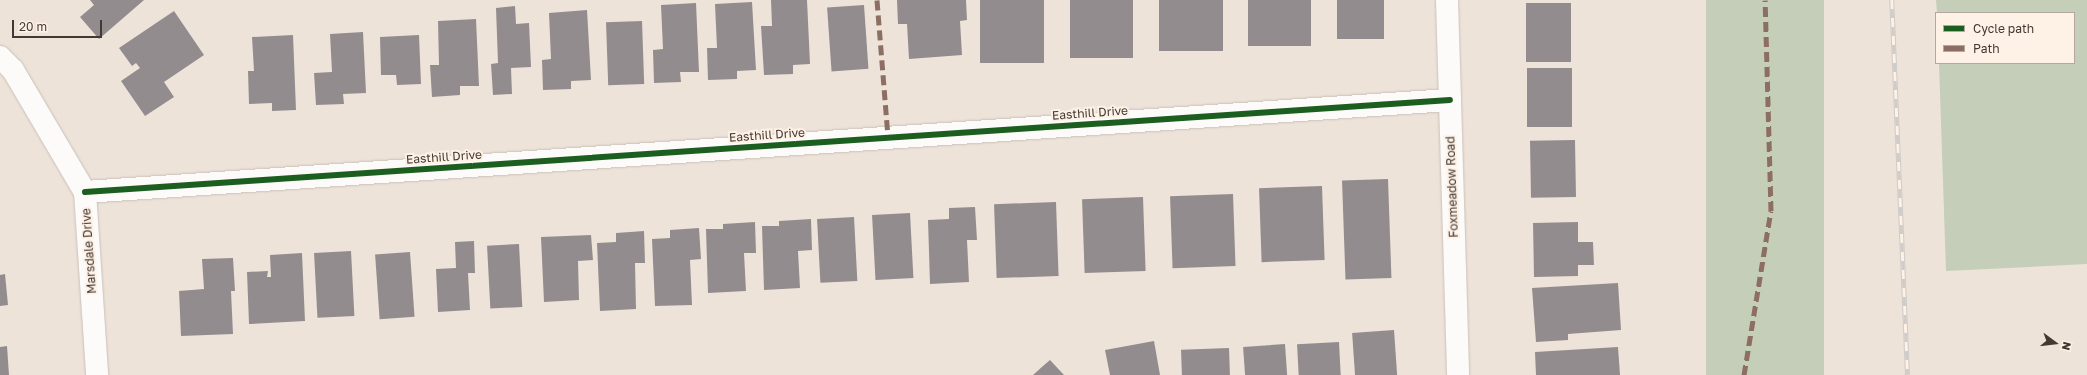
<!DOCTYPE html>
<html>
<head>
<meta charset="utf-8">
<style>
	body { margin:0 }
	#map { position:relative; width:2087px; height:375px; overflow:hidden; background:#eee3d9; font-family:"Golos Text",sans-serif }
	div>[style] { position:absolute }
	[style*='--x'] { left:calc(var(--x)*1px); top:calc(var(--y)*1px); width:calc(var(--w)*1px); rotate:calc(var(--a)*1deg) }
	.green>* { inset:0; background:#c4ceb8; transform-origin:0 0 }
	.building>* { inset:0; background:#938c8e; transform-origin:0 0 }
	.roads { filter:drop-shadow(0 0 1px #cac1ba) drop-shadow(0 0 1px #cac1ba) }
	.minor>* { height:22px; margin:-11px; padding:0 11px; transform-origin:11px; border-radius:11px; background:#fcfbf9 }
	.rail>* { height:4.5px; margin-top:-2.25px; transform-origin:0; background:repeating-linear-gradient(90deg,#fef1e6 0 9px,#cfccc9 0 18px); box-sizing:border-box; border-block:1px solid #cfccc9 }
	.quiet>* { height:5px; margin-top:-2.5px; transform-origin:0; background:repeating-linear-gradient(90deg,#8d6e63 0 10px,transparent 0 15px) }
	.cycleway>* { height:6px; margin:-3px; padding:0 3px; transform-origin:3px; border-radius:3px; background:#1b5e20 }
	span { translate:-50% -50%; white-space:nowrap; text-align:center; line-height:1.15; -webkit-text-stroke:4px #fef1e6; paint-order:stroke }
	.street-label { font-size:12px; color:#423932 }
	.legend { position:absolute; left:1935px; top:12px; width:140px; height:52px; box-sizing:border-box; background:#fef1e6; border:1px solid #b3a79e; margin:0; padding:5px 7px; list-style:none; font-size:12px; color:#423932 }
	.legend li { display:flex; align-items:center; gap:8px; height:20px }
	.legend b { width:20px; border:1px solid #b3a79e }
	.north { position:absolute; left:2035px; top:323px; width:40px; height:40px; -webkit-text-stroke:3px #fef1e6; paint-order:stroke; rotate:105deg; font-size:11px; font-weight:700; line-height:16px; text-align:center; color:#423932 }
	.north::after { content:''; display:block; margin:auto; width:14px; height:18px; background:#423932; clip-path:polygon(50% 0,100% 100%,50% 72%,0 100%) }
	.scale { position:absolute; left:12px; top:20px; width:90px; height:18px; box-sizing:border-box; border:2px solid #423932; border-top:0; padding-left:5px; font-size:12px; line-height:14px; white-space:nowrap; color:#423932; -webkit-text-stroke:3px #fef1e6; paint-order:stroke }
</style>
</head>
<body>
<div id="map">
	<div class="green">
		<div style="left:1706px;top:0;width:118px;height:375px"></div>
		<div style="clip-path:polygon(1936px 0,2087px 0,2087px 264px,1946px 271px,1939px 63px,2074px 63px,2074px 13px,1937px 13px)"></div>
	</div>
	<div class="building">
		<div style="clip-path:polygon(90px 0,144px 0,99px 39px,80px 17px,94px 5px)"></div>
		<div style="clip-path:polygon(771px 0,807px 0,810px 64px,793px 65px,793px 74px,764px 75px,761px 26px,772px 26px)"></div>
		<div style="clip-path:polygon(897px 0,966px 0,967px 20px,960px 21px,962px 55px,909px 59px,907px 24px,898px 24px)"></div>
		<div style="left:980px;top:0;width:64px;height:63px"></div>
		<div style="left:1070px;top:0;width:63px;height:58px"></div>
		<div style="left:1159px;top:0;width:64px;height:51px"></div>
		<div style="left:1248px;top:0;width:63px;height:46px"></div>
		<div style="left:1337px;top:0;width:47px;height:39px"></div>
		<div style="clip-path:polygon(752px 2px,756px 70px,737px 71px,737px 79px,708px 80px,707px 48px,717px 48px,715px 4px)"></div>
		<div style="clip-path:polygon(696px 3px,699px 72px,680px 72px,681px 82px,654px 83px,653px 50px,663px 49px,661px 5px)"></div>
		<div style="left:1526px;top:3px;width:45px;height:59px"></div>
		<div style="left:864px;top:5px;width:64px;height:37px;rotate:86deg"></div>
		<div style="clip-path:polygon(515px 6px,516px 24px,529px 23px,531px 67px,511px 68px,512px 94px,493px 95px,491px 64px,498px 63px,496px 8px)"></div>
		<div style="clip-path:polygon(587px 10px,591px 80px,571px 81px,571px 89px,543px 90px,542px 60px,551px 59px,549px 13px)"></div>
		<div style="clip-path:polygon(174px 11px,204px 55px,164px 82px,174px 97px,145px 116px,121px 81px,140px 68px,136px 63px,132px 66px,119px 48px)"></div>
		<div style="clip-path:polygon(476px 19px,479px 86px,460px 86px,460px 95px,432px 97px,430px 65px,439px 65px,438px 21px)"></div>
		<div style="left:642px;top:21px;width:63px;height:36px;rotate:88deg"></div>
		<div style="clip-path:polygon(363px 32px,366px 93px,343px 94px,344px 104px,316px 105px,314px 73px,332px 72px,330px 34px)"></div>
		<div style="clip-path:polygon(293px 35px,296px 110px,272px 111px,272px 103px,249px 104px,248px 71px,254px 71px,252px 37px)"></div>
		<div style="clip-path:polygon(419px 35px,421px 84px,397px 85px,396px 75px,381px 75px,380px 37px)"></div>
		<div style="left:1527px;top:68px;width:45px;height:59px"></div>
		<div style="left:1575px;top:140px;width:57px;height:45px;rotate:89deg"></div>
		<div style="left:1388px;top:179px;width:99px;height:46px;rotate:88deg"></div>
		<div style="left:1322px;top:186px;width:74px;height:63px;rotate:88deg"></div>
		<div style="left:1233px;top:194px;width:72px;height:63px;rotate:88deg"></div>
		<div style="left:1143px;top:197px;width:74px;height:61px;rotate:88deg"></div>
		<div style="left:1056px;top:202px;width:74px;height:62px;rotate:88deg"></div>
		<div style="clip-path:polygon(975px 207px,977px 240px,967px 240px,969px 282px,930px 284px,928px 220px,949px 219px,949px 208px)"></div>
		<div style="left:910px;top:213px;width:65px;height:38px;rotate:87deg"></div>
		<div style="left:854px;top:217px;width:64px;height:37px;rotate:87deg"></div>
		<div style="clip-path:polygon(811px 219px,812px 250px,798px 251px,800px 288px,764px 290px,762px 226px,779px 226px,779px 221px)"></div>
		<div style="clip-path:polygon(755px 222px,756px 253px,744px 253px,746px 291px,708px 293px,706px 229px,723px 229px,723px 224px)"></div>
		<div style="clip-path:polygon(1578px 222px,1578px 242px,1593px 242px,1594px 265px,1578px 265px,1578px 276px,1534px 277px,1533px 223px)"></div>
		<div style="clip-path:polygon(699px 228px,701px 259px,690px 260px,692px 305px,655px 306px,652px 239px,670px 238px,670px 230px)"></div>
		<div style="clip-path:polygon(644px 231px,645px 263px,635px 263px,636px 309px,600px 311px,597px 243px,616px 242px,616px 233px)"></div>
		<div style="clip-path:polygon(591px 235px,593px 260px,578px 261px,579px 300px,544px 302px,541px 237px)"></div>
		<div style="clip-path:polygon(474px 241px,475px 273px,468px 273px,470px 310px,438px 312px,436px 269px,456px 268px,455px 242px)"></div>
		<div style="left:519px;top:244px;width:63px;height:32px;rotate:87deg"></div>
		<div style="left:351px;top:251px;width:65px;height:37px;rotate:87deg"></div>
		<div style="left:410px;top:252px;width:65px;height:35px;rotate:86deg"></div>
		<div style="clip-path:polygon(302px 253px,305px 321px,249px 324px,247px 272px,268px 271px,267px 277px,271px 277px,270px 255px)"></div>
		<div style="clip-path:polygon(233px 258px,235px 291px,231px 291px,233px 334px,181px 336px,179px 291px,204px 289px,202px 259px)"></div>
		<div style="clip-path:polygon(5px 274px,8px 305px,0 306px,0 275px)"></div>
		<div style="clip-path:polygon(1618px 283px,1621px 330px,1568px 334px,1568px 340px,1536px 342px,1532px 288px)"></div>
		<div style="left:1394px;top:330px;width:45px;height:42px;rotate:86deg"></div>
		<div style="clip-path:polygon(1154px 341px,1160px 375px,1110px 375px,1105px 350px)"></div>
		<div style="left:1339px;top:342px;width:33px;height:42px;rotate:87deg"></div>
		<div style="left:1285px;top:344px;width:31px;height:42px;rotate:86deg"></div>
		<div style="clip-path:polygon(7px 346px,9px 375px,0 375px,0 347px)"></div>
		<div style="clip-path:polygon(1618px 347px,1620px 375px,1536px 375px,1535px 352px)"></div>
		<div style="left:1229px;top:348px;width:27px;height:48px;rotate:88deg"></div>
		<div style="clip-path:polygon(1050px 360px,1064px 375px,1033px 375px,1043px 366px)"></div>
	</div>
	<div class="roads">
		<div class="minor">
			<div style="--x:1447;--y:0;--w:375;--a:88.3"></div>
			<div style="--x:0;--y:57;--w:18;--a:45"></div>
			<div style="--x:13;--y:70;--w:142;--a:59.5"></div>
			<div style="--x:85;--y:192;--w:183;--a:86.2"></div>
			<div style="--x:85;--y:192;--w:1368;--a:-3.86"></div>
		</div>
	</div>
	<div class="rail">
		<div style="--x:1892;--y:0;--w:375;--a:87.6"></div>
	</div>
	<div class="quiet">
		<div style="--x:877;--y:0;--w:137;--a:85.4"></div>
		<div style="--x:1744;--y:375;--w:166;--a:-80.7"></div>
		<div style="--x:1771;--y:211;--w:211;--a:-91.6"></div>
	</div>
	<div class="cycleway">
		<div style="--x:85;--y:192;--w:1368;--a:-3.86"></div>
	</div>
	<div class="street-label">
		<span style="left:1090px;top:113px;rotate:-4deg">Easthill Drive</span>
		<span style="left:767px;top:135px;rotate:-4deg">Easthill Drive</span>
		<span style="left:444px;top:157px;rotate:-4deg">Easthill Drive</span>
		<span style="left:1452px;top:187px;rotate:-92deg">Foxmeadow Road</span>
		<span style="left:89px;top:251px;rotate:-94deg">Marsdale Drive</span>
	</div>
	<ul class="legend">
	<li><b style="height:5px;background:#1b5e20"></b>Cycle path</li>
	<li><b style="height:5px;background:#8d6e63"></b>Path</li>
	</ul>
	<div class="north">N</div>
	<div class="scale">20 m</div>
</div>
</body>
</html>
